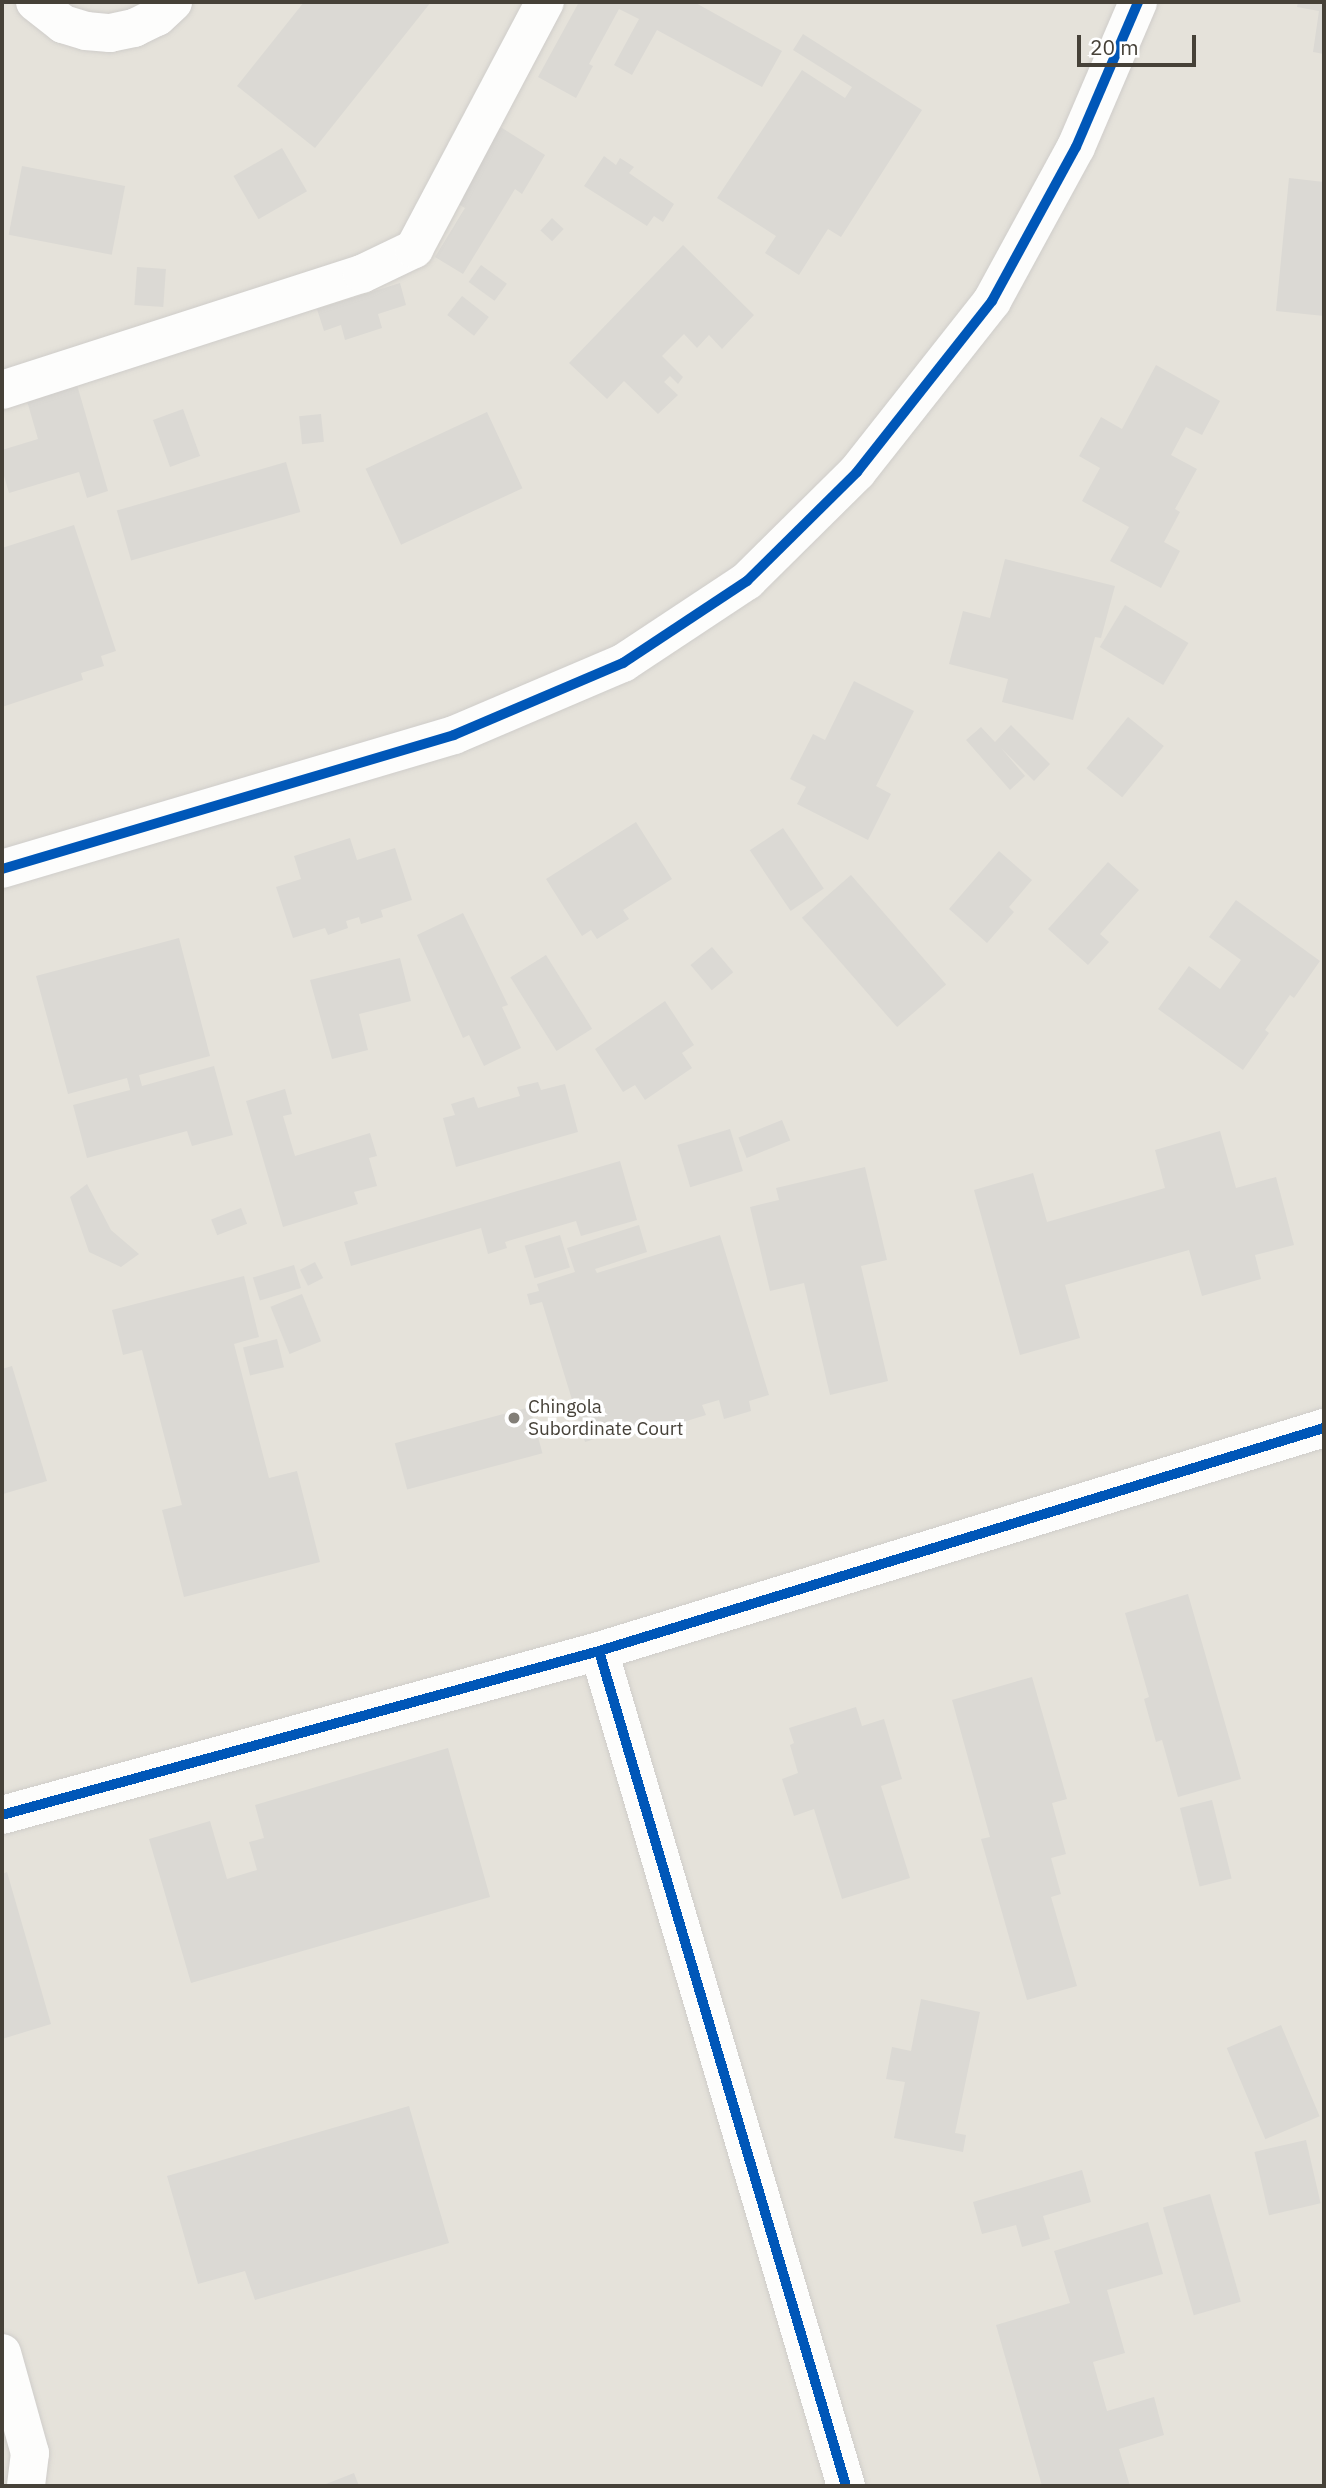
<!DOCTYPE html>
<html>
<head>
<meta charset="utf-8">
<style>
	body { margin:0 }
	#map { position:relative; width:1326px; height:2488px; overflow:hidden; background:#f1f0ec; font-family:"IBM Plex Sans",sans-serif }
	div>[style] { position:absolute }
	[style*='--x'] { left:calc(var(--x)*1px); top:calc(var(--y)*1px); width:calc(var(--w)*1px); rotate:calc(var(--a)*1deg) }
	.residential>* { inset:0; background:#e5e2da; transform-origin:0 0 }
	.building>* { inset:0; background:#dbd9d4; transform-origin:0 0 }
	.roads { filter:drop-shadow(0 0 2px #cfcdca) drop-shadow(0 0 2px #cfcdca) }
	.minor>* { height:38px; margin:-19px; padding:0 19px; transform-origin:19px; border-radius:19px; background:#fdfdfc }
	.cycleway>* { height:10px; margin:-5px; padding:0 5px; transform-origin:5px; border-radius:5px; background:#0057b8 }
	.dots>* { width:19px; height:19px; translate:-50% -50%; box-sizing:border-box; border:4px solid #fff; border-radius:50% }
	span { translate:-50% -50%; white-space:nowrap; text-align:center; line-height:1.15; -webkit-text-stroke:7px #fff; paint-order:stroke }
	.poi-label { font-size:19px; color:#464138 }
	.left { translate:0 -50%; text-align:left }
	.frame { position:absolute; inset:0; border:4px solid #464138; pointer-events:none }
	.scale { position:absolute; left:1077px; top:35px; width:119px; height:32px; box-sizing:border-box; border:4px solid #464138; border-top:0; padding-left:9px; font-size:21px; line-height:24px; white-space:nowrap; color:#464138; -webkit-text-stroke:5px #fff; paint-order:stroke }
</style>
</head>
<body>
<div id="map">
	<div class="residential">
		<div style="left:2px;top:2px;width:1322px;height:2484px"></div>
	</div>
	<div class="building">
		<div style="clip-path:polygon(304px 2px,431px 2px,315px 148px,237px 86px)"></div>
		<div style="clip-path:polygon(579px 2px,694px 2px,782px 51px,762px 87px,657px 30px,632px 75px,614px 65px,639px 19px,619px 9px,589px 64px,593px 66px,576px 98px,538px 77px)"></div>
		<div style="clip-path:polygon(1298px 2px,1324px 2px,1324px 54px,1313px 52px,1319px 11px,1297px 7px)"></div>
		<div style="clip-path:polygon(803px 34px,922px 110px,841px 237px,828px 229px,799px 275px,765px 253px,776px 236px,717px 198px,802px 70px,845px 98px,852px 87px,793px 50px)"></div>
		<div style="clip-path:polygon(499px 126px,545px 155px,522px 194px,515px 189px,463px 274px,435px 257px,465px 208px,453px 201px)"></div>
		<div style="left:282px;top:148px;width:50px;height:56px;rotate:60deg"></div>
		<div style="clip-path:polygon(604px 156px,616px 165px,620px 158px,634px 167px,629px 173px,674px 204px,663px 222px,654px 216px,647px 226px,584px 186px)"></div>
		<div style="left:22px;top:166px;width:105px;height:70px;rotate:11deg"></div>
		<div style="clip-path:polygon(1289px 178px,1324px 182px,1324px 316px,1276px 311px)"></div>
		<div style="left:552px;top:218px;width:16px;height:17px;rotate:43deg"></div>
		<div style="clip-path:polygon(683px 245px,754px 315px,722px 349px,709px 335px,697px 348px,684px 334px,662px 356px,683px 377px,678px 384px,670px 376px,664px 382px,678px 395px,658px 414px,624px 381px,607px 399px,569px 363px)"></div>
		<div style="left:481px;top:265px;width:32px;height:21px;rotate:36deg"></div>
		<div style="left:137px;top:267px;width:29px;height:38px;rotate:4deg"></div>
		<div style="clip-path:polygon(400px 283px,406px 305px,378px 314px,382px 328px,345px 340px,341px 325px,324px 331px,317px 309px)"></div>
		<div style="left:462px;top:296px;width:34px;height:24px;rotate:38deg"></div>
		<div style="clip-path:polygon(1156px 365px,1220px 401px,1202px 435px,1186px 427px,1171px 455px,1197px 469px,1175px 509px,1180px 512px,1164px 542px,1180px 551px,1161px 588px,1110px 561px,1129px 527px,1082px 501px,1100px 468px,1079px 456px,1101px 417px,1122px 429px)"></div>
		<div style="clip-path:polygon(75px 378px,108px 491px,87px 498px,79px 472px,9px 493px,2px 469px,2px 450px,38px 439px,25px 394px)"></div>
		<div style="left:183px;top:409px;width:50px;height:32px;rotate:70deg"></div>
		<div style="left:487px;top:412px;width:84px;height:134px;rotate:65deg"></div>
		<div style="left:321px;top:414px;width:28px;height:22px;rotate:84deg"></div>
		<div style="left:286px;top:462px;width:52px;height:176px;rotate:74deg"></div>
		<div style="clip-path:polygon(74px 525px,116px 651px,101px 656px,104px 666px,81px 673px,83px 680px,2px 707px,2px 548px)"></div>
		<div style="clip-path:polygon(1005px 559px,1115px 586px,1101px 638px,1095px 637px,1073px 720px,1002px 702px,1008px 679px,949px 664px,963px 611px,990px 618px)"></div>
		<div style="left:1125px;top:605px;width:74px;height:49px;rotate:31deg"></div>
		<div style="clip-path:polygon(854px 681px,914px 711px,876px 786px,891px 794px,868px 840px,797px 804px,806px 787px,790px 779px,813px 734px,825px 740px)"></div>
		<div style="left:1128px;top:717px;width:46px;height:66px;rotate:39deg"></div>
		<div style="clip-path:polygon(1011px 725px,1050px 764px,1034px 781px,1001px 748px,1025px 776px,1010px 790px,966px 740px,981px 727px,995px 742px)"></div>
		<div style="clip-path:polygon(636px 822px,672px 879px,623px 910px,629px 919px,597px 939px,591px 930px,582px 936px,546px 879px)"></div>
		<div style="left:783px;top:828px;width:73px;height:40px;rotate:56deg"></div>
		<div style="clip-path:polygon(350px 838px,357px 860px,395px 848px,412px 900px,381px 910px,383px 917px,361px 924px,359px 917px,346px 921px,348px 928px,328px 935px,325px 928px,293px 938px,276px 887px,301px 879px,294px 856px)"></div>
		<div style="clip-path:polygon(999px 851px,1032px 880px,1009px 907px,1014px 912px,987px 943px,949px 909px)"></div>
		<div style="clip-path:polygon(1108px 862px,1139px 890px,1100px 934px,1109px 942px,1088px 965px,1048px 929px)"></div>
		<div style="left:851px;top:875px;width:145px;height:65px;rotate:49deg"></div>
		<div style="clip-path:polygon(1236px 900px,1320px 961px,1294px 998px,1290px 995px,1265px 1030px,1269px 1033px,1243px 1070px,1158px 1009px,1189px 966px,1220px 989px,1241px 960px,1209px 937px)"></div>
		<div style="clip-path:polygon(463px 913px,508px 1005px,502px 1007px,521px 1048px,484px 1066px,469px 1035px,463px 1038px,417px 935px)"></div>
		<div style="clip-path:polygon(179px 938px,210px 1056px,139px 1075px,142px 1086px,214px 1066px,233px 1135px,192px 1146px,187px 1131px,87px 1158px,73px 1105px,130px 1090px,127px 1078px,68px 1094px,36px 976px)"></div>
		<div style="left:712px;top:947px;width:33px;height:28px;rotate:50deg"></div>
		<div style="left:546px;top:955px;width:87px;height:42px;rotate:58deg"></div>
		<div style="clip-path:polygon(400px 958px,411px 1001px,359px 1014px,368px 1050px,332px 1059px,310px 980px)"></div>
		<div style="clip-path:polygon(665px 1001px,694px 1045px,682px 1053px,692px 1068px,645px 1100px,635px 1085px,623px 1092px,595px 1049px)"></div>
		<div style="clip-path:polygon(538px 1082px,541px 1090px,565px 1084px,578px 1132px,456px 1167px,443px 1118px,455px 1115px,451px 1104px,474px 1097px,478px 1108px,520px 1096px,517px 1087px)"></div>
		<div style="clip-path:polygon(285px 1089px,292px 1114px,283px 1116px,295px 1156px,370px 1133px,377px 1156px,369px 1158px,377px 1186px,354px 1192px,358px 1204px,283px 1227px,246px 1101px)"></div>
		<div style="left:782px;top:1120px;width:22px;height:47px;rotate:68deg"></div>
		<div style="left:730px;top:1129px;width:44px;height:55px;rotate:73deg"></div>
		<div style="clip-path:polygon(1220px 1131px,1236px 1188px,1276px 1177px,1294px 1245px,1255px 1255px,1261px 1279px,1202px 1296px,1189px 1250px,1065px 1285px,1080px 1338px,1020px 1355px,974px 1190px,1033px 1173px,1047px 1222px,1165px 1188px,1155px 1150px)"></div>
		<div style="clip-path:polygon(620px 1161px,637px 1220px,581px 1236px,576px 1221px,505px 1242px,507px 1248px,488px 1254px,481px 1228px,351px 1266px,344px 1242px)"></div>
		<div style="clip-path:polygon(865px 1167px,887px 1260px,861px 1266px,888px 1381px,830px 1395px,804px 1283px,770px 1291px,750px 1207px,779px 1200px,776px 1188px)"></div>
		<div style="clip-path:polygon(87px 1184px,111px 1230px,139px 1254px,121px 1267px,89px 1252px,70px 1197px)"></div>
		<div style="left:241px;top:1208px;width:17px;height:32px;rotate:69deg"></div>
		<div style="clip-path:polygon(639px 1225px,647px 1252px,595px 1269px,597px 1273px,720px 1235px,769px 1395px,749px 1401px,751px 1411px,724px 1419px,719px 1400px,702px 1405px,706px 1415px,654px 1431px,651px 1421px,585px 1442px,542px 1302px,530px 1305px,527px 1294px,539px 1291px,537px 1284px,575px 1272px,567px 1248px)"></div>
		<div style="left:560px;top:1235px;width:34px;height:37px;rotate:73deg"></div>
		<div style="left:315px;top:1262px;width:18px;height:17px;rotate:63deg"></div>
		<div style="left:294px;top:1265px;width:24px;height:43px;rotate:73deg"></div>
		<div style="clip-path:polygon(244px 1276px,259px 1337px,234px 1344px,269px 1478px,297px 1471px,320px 1562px,184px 1597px,162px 1510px,182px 1505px,142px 1350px,123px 1355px,112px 1310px)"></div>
		<div style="left:302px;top:1294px;width:51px;height:34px;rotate:68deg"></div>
		<div style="left:277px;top:1339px;width:29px;height:35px;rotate:76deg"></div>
		<div style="clip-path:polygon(12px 1366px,47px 1481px,3px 1494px,2px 1369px)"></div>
		<div style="left:530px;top:1407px;width:48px;height:140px;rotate:75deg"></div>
		<div style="clip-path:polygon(1188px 1594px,1241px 1779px,1178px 1797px,1162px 1740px,1156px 1742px,1144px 1699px,1149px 1697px,1125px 1613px)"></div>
		<div style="clip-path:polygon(1032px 1677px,1067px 1799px,1052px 1803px,1066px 1854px,1051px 1858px,1061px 1894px,1051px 1897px,1077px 1986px,1027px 2000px,981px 1839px,990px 1837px,952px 1700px)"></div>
		<div style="clip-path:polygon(856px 1707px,862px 1726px,884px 1719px,902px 1779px,881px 1786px,910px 1878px,842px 1899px,814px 1809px,794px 1816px,782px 1779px,798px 1773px,790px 1745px,794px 1743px,789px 1728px)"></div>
		<div style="clip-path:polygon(448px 1748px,490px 1897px,191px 1983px,149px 1839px,210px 1821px,227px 1879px,257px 1870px,249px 1842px,264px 1838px,255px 1805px)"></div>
		<div style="left:1212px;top:1800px;width:81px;height:33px;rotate:76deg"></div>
		<div style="clip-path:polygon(7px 1872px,51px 2024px,2px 2039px,2px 1874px)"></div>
		<div style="clip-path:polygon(921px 1999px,980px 2012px,955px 2133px,966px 2135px,963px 2152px,894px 2138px,905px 2082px,886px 2079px,892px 2047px,911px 2051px)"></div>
		<div style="left:1281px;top:2025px;width:99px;height:59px;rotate:67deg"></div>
		<div style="clip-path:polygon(409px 2106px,449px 2243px,255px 2300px,245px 2271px,198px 2284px,167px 2176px)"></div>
		<div style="left:1306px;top:2140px;width:65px;height:53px;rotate:77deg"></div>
		<div style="clip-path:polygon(1082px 2170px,1091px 2202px,1043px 2216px,1050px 2239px,1022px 2247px,1016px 2225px,982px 2234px,973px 2202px)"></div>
		<div style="left:1210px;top:2194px;width:112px;height:49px;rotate:74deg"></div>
		<div style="clip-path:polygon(1148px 2222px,1163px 2274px,1107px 2290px,1125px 2353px,1093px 2362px,1107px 2411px,1154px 2397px,1164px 2435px,1119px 2449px,1130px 2486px,1042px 2486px,996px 2325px,1070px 2303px,1054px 2251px)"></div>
		<div style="clip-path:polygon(354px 2473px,359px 2486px,321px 2486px)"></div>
	</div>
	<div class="roads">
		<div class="minor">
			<div style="--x:35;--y:2;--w:36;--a:38"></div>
			<div style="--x:63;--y:24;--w:24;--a:17"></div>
			<div style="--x:86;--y:31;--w:24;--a:5"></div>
			<div style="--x:110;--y:33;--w:25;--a:-12"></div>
			<div style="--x:134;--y:28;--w:25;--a:-26"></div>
			<div style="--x:157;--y:17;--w:22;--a:-43"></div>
			<div style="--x:2;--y:390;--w:378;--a:-17.9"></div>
			<div style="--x:362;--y:274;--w:58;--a:-25.7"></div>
			<div style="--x:414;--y:249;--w:280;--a:-62.1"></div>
			<div style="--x:2;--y:869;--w:471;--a:-16.5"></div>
			<div style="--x:454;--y:735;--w:184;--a:-23.1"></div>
			<div style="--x:623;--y:663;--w:149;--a:-33.5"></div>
			<div style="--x:747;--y:581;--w:155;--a:-44.7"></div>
			<div style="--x:857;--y:472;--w:218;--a:-51.7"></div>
			<div style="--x:992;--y:301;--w:175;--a:-61.4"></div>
			<div style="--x:1076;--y:147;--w:158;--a:-66.8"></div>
			<div style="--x:599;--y:1651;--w:871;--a:73.52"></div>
			<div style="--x:2;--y:1815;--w:619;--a:-15.36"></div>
			<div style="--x:599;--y:1651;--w:759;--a:-17.1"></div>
			<div style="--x:2;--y:2353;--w:104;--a:74.4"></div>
			<div style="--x:30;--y:2453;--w:33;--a:97"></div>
		</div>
	</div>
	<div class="cycleway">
		<div style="--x:2;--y:869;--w:471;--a:-16.5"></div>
		<div style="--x:454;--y:735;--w:184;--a:-23.1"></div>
		<div style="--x:623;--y:663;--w:149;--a:-33.5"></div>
		<div style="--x:747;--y:581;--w:155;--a:-44.7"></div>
		<div style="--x:857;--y:472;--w:218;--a:-51.7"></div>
		<div style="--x:992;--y:301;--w:175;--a:-61.4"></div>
		<div style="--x:1076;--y:147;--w:158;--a:-66.8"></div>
		<div style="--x:599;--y:1651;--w:871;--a:73.52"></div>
		<div style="--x:2;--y:1815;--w:619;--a:-15.36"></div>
		<div style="--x:599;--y:1651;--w:759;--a:-17.1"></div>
	</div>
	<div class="dots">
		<div style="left:514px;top:1418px;background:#827e77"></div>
	</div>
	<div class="poi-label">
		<span class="left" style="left:528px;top:1418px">Chingola<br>Subordinate Court</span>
	</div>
	<div class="frame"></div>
	<div class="scale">20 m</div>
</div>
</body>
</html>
